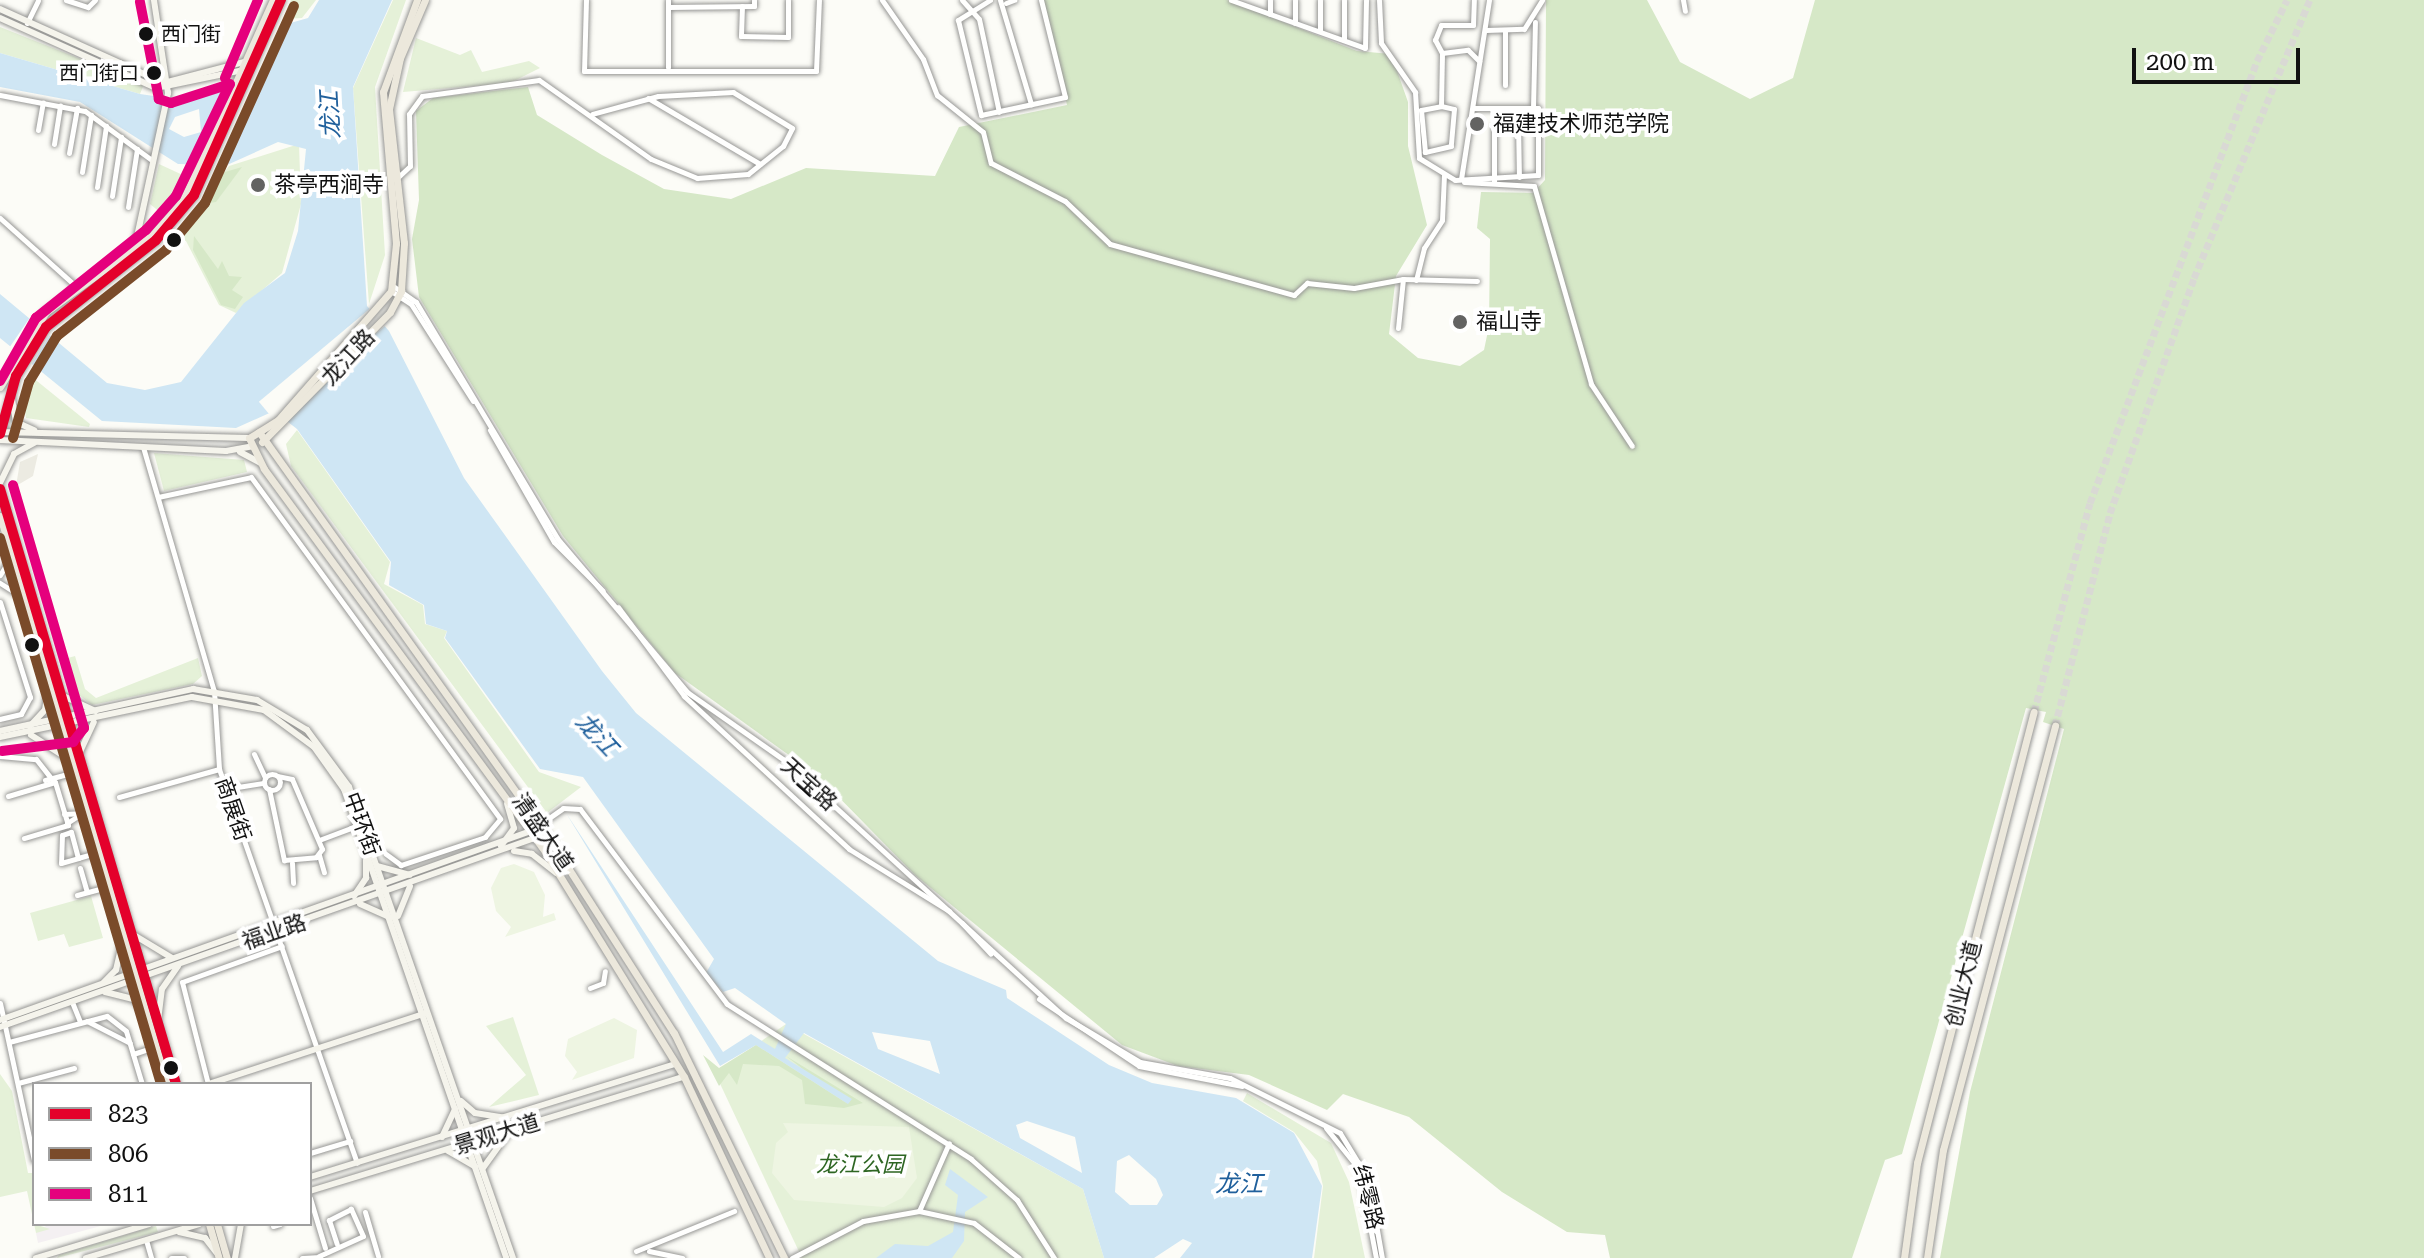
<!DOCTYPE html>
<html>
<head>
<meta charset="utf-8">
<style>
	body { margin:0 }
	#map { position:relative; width:2424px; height:1258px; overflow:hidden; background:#fcfcf7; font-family:"Roboto Serif","Noto Sans SC",serif }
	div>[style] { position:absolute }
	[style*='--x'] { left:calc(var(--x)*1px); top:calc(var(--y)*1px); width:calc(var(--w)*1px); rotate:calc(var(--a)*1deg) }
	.industrial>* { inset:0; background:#f4f0f2 }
	.green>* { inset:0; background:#e5f1d8 }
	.forest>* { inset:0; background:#d6e8c7 }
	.pitch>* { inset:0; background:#eef5e2 }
	.plaza>* { inset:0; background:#ecebe2 }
	.water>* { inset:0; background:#cfe6f4 }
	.pier>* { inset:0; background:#fcfcf7; transform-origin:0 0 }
	.primary-tunnel>* { height:7px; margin-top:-3.5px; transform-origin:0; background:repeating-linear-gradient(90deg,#d9d9d4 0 7px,transparent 0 10.5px) }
	.roads { filter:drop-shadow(0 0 2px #979795) drop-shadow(0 0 2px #979795) }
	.street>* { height:5px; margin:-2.5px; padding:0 2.5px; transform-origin:2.5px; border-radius:2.5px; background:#fffffe }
	.street>.ring { margin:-2.5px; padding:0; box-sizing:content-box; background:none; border:5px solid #fffffe; border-radius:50% }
	.secondary>* { height:6px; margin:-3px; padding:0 3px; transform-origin:3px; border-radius:3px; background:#f5f4ec }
	.primary>* { height:7px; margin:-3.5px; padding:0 3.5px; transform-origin:3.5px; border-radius:3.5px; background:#ece8dc }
	.bus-1>* { height:10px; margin:-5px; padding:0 5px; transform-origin:5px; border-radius:5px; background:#e4002b }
	.bus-2>* { height:10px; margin:-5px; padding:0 5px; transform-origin:5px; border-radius:5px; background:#7a4b2a }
	.bus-3>* { height:10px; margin:-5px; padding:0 5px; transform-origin:5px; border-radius:5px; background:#e5007d }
	.dots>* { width:22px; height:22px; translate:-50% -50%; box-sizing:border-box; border:4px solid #fff; border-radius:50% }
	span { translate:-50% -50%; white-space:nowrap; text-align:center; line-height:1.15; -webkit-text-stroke:8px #fff; paint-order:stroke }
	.bus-label { font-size:20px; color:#111 }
	.left { translate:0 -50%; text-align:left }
	.right { translate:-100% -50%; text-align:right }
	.poi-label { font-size:22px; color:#111 }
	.street-label { font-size:22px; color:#111 }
	.park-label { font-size:22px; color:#2e6623; font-style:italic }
	.water-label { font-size:24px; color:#20609c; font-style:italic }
	.legend { position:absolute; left:32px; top:1082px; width:280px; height:144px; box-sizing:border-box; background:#fff; border:2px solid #a0a0a0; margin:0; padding:10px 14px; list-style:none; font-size:24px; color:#111 }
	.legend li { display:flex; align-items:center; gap:16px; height:40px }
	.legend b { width:40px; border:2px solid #a0a0a0 }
	.scale { position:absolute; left:2132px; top:48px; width:168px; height:36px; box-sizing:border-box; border:4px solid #111; border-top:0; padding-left:10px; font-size:24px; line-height:28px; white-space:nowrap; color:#111; -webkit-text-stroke:6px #fff; paint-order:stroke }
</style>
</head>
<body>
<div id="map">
	<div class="industrial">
		<div style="clip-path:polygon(49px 1224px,108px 1224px,38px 1243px,36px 1233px)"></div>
	</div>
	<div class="green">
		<div style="clip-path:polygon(291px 0,316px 0,302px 18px,283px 19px)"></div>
		<div style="clip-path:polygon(393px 0,406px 0,375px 87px,385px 255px,369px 304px,353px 88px)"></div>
		<div style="clip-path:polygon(0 27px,144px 84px,140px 94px,0 53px)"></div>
		<div style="clip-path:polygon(416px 38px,460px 55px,471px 50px,482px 72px,529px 61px,540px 68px,510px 83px,403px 92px)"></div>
		<div style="clip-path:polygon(299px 144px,301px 204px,282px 273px,236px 313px,219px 305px,186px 241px,173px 237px,229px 166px)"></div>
		<div style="clip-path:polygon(159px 164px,187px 177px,161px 213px,150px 204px)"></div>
		<div style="clip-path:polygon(32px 377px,90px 424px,89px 427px,26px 418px,23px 397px)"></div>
		<div style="clip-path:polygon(297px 430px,390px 562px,384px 584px,423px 605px,425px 624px,447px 631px,444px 638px,539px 772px,581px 787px,547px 813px,291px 466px,286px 444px)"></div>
		<div style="clip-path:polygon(154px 453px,244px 460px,247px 472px,164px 491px)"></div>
		<div style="clip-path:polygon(75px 656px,85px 689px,96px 698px,198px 658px,202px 676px,193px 684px,92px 705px,79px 695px,68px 658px)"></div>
		<div style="clip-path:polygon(91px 896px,103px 938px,69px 947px,64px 934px,38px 941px,30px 913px)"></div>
		<div style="clip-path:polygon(513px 1017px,539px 1095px,489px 1107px,526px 1075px,486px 1026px)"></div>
		<div style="clip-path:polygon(786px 1024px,1083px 1189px,1104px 1258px,802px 1258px,715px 1073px)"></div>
		<div style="clip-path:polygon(0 1074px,12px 1091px,28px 1173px,34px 1173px,34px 1224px,50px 1229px,36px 1233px,27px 1191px,0 1197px)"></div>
		<div style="clip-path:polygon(1247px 1093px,1331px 1143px,1349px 1182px,1365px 1258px,1314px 1258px,1323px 1186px,1317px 1161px,1294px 1132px,1243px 1101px)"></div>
		<div style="clip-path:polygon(156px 1226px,158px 1232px,57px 1258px,59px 1255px)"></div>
	</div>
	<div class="forest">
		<div style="clip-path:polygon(1043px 0,1227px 0,1357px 51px,1391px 54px,1408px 102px,1408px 146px,1427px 225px,1396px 276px,1389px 334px,1418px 358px,1460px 366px,1484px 350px,1489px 326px,1490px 239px,1477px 228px,1481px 192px,1533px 193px,1545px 180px,1546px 0,1647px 0,1680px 62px,1750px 99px,1793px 78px,1815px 0,2424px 0,2424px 1258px,1940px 1258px,1970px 1092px,2064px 729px,2043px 722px,2046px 712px,2026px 708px,1902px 1154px,1885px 1160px,1852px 1258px,1610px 1258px,1605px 1235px,1567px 1232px,1502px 1192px,1409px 1117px,1343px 1094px,1327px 1110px,1249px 1075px,1178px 1066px,1122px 1045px,915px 875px,818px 776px,675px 673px,563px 536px,419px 297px,412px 239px,419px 200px,416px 111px,433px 98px,528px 87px,537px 115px,602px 155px,664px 189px,731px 199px,806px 168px,935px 176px,959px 127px,1067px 105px)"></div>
		<div style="clip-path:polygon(242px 167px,216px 202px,201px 204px,225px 172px)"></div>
		<div style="clip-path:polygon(194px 236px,218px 269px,222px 261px,229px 276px,242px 277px,232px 290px,243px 297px,235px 309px,221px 305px,193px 250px)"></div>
		<div style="clip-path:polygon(756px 1045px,848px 1104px,786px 1056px,863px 1103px,844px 1108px,805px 1104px,802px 1080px,779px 1066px,743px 1064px,737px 1085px,729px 1073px,719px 1086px,703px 1055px,719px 1068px)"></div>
	</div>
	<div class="pitch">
		<div style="clip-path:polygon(514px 864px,534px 872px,545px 895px,543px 917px,554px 913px,556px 920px,505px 937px,511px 927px,496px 911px,491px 888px,501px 868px)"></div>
		<div style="clip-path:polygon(614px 1018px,637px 1030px,634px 1058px,572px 1080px,577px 1072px,565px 1056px,568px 1039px)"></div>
		<div style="clip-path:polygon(783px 1123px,909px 1127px,917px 1178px,902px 1198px,884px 1207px,794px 1200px,772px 1173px,776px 1143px,788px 1132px)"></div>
	</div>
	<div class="plaza">
		<div style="clip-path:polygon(38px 454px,33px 476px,16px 486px,20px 462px)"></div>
	</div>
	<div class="water">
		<div style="clip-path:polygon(evenodd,319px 0,392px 0,353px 87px,367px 306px,389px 331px,464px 478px,602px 671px,636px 713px,938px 961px,1006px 990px,1007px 998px,1109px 1065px,1152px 1083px,1236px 1098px,1294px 1133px,1322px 1186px,1312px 1258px,1180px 1258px,1192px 1243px,1183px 1239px,1154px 1258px,1104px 1258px,1083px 1189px,804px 1033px,785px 1058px,852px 1099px,848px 1104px,756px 1045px,720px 1066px,566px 813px,723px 1052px,751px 1034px,775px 1049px,786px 1024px,735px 988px,723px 992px,706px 973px,714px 959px,583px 777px,540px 769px,445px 638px,447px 631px,426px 624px,424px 605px,389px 585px,391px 562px,297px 429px,274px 411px,236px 428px,102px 421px,0 338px,0 294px,107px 383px,145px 390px,181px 382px,244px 303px,285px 273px,298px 231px,306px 149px,278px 142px,227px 165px,178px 164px,80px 102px,0 87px,0 53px,140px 94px,181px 100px,225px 86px,256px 90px,287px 24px,308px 18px,319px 0,199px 109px,201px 132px,184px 137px,169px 129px,175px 117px,199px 109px,319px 0,872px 1032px,930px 1041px,940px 1074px,878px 1049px,872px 1032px,319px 0,1027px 1121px,1075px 1137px,1082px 1173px,1020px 1138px,1016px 1125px,1027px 1121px,319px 0,1129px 1155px,1156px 1179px,1163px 1195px,1157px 1205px,1130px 1205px,1115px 1192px,1117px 1161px,1129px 1155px)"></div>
		<div style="clip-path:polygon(950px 1169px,988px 1197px,965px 1212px,964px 1241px,952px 1258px,876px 1258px,895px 1244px,928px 1246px,953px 1232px,958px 1195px,945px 1185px)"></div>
	</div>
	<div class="pier">
		<div style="clip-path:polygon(227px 83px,255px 87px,219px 169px,190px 166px)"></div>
		<div style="left:373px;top:306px;width:23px;height:149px;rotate:50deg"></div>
		<div style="clip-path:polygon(31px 316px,50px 335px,29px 368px,7px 351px)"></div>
	</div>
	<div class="primary-tunnel">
		<div style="--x:2034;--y:712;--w:216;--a:-75"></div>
		<div style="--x:2090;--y:503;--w:472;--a:-69.3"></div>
		<div style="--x:2257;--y:61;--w:68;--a:-63.8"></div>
		<div style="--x:2055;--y:726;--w:220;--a:-75.5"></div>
		<div style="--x:2110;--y:513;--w:250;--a:-70.3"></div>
		<div style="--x:2194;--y:278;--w:301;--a:-67.4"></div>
	</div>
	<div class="roads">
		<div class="street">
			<div style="--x:66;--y:0;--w:23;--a:18"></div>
			<div style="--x:88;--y:7;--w:10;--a:-45"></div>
			<div style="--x:586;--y:0;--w:71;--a:91.6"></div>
			<div style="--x:584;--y:71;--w:232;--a:0"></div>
			<div style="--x:816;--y:71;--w:71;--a:-87.6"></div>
			<div style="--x:882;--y:0;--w:72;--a:55.2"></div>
			<div style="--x:923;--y:59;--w:39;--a:69"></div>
			<div style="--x:937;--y:95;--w:59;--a:38.8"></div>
			<div style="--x:983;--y:132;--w:32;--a:76"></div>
			<div style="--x:991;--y:163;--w:83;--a:27.2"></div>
			<div style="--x:1065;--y:201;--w:62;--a:43.7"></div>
			<div style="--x:1110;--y:244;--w:191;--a:15.5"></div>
			<div style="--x:1294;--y:295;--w:18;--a:-43"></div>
			<div style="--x:1307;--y:283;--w:47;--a:6.1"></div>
			<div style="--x:1354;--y:288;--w:50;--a:-10.4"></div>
			<div style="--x:962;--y:0;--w:25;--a:48"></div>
			<div style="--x:979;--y:19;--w:95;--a:77.9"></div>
			<div style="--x:990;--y:0;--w:38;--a:148"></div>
			<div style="--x:958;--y:20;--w:98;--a:76.4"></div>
			<div style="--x:981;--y:115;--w:86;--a:-12.1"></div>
			<div style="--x:1065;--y:97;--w:100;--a:-103.9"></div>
			<div style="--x:1000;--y:0;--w:109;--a:73.4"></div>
			<div style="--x:1231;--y:0;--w:142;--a:19.7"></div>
			<div style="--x:1365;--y:48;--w:48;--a:-88.8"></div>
			<div style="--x:1270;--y:0;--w:14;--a:90"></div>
			<div style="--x:1295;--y:0;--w:23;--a:90"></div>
			<div style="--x:1320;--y:0;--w:31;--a:90"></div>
			<div style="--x:1379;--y:0;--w:43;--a:87.3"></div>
			<div style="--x:1381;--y:43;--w:60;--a:55.2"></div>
			<div style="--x:1415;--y:92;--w:66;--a:86.5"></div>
			<div style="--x:1419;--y:158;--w:42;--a:31.4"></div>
			<div style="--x:1455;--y:180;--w:83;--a:-3.4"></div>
			<div style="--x:1538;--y:175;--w:67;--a:-90"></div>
			<div style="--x:1538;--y:108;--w:64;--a:180"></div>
			<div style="--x:1683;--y:0;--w:11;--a:80"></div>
			<div style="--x:1006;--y:3;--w:9;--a:-21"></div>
			<div style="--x:742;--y:6;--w:30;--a:92"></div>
			<div style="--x:741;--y:36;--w:47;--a:1.2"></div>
			<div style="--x:788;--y:37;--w:37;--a:-90"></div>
			<div style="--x:668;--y:7;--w:86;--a:-0.7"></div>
			<div style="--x:754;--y:6;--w:6;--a:-90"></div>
			<div style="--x:27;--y:23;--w:25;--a:-64"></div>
			<div style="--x:1486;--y:30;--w:38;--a:-2"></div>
			<div style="--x:1524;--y:29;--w:34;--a:-58"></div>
			<div style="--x:1344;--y:40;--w:40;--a:-90"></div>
			<div style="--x:1442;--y:53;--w:15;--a:-118"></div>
			<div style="--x:1435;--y:40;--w:16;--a:-68"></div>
			<div style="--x:1441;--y:25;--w:32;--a:0"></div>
			<div style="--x:1473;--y:25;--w:25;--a:-88"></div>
			<div style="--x:668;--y:67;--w:67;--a:-90"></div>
			<div style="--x:1505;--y:85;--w:55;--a:-90"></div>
			<div style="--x:0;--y:95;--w:86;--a:10.7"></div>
			<div style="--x:85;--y:111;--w:84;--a:36.3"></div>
			<div style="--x:648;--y:98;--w:130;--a:30.5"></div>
			<div style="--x:1441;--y:106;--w:13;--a:13"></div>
			<div style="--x:1454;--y:109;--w:37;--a:95"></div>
			<div style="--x:1451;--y:146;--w:27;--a:167"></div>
			<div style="--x:1425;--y:152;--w:42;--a:-95.4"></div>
			<div style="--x:1421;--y:110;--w:20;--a:-11"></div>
			<div style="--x:1441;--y:106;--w:53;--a:-88.9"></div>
			<div style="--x:1442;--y:53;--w:26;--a:-7"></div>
			<div style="--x:1468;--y:50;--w:16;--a:45"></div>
			<div style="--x:1533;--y:108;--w:86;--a:-88.7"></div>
			<div style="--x:1518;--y:122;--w:55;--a:89"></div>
			<div style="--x:38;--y:130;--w:28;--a:-80"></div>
			<div style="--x:54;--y:144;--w:39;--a:-81"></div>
			<div style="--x:69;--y:153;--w:46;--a:-79.9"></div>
			<div style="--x:82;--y:172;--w:58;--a:-81"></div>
			<div style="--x:396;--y:179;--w:19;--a:-43"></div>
			<div style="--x:410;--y:166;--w:52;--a:-91.1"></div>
			<div style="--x:409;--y:114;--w:22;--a:-54"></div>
			<div style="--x:422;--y:96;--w:118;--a:-7.8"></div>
			<div style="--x:539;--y:80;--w:137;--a:35.2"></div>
			<div style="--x:651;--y:159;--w:50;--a:22.4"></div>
			<div style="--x:697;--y:178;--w:51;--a:-4.5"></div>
			<div style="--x:748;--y:174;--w:45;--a:-38.7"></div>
			<div style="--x:783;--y:146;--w:20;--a:-63"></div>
			<div style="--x:792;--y:128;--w:69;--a:-148.6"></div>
			<div style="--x:733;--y:92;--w:75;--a:176.9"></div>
			<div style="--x:658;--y:96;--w:68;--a:164.7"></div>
			<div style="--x:1461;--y:179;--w:181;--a:-81.1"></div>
			<div style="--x:1464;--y:182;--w:70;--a:3.3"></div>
			<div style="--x:1534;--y:186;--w:206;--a:73.9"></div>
			<div style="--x:1591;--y:384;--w:74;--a:56.5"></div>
			<div style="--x:1494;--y:182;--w:55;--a:-90"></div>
			<div style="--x:97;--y:187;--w:62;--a:-81.6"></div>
			<div style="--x:112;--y:196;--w:60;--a:-81.3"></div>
			<div style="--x:128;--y:207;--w:59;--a:-81.2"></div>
			<div style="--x:0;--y:218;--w:103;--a:41.9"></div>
			<div style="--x:1416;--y:280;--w:33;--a:-76"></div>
			<div style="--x:1424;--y:248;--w:33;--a:-57"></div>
			<div style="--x:1442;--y:220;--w:45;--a:-87.5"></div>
			<div style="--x:393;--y:286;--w:28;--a:35"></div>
			<div style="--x:416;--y:302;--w:275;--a:59.1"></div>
			<div style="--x:557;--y:538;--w:202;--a:49.8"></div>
			<div style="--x:687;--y:692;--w:118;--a:35"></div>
			<div style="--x:784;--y:760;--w:382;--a:42.5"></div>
			<div style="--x:1066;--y:1018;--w:86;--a:30.7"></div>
			<div style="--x:1140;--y:1062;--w:91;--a:10.1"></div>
			<div style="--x:1230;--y:1078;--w:123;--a:26.6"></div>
			<div style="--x:1340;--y:1133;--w:54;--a:58.7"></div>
			<div style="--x:1368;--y:1179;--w:80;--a:80"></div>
			<div style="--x:391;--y:291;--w:24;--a:33"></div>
			<div style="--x:411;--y:304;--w:115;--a:57.4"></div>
			<div style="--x:1398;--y:328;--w:49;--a:-84.2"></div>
			<div style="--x:1403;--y:279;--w:74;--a:1.5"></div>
			<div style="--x:490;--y:430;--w:129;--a:60.3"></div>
			<div style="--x:554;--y:542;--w:69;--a:45"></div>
			<div style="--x:143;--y:447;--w:254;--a:73.8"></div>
			<div style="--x:214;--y:691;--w:78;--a:86.3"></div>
			<div style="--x:219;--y:769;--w:417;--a:70.7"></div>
			<div style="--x:158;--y:497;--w:95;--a:-12.1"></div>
			<div style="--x:251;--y:477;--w:423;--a:53.9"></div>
			<div style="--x:500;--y:819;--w:23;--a:130"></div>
			<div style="--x:485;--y:837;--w:89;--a:161.6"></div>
			<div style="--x:401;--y:865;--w:19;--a:-144"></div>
			<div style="--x:0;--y:575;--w:23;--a:-59"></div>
			<div style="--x:0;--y:583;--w:26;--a:32"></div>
			<div style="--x:0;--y:602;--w:100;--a:72.5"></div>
			<div style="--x:30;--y:697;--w:19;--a:118"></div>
			<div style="--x:21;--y:714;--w:22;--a:167"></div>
			<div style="--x:618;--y:607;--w:111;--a:53.4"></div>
			<div style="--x:684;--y:696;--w:225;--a:42.8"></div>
			<div style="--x:849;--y:849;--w:118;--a:31.8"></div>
			<div style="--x:254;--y:754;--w:26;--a:65"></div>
			<div style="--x:0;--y:756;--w:36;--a:5"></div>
			<div style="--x:36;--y:759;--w:24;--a:52"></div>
			<div class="ring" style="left:264px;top:774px;width:11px;height:11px"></div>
			<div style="--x:45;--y:780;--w:30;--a:-15"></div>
			<div style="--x:225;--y:789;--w:39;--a:-9"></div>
			<div style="--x:269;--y:789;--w:73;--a:78.1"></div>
			<div style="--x:284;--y:860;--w:32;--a:-5"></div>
			<div style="--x:316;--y:857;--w:10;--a:-53"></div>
			<div style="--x:322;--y:849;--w:76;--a:-113.2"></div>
			<div style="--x:292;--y:779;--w:14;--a:-168"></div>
			<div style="--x:8;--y:796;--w:49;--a:-16.6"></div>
			<div style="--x:55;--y:782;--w:45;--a:73.2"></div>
			<div style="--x:68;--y:825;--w:46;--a:163.5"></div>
			<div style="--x:119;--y:797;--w:104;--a:-15.6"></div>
			<div style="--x:64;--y:814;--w:21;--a:-3"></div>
			<div style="--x:67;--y:823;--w:17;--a:-33"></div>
			<div style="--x:539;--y:825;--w:29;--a:-35"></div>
			<div style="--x:563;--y:808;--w:17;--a:3"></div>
			<div style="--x:580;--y:809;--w:244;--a:53"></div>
			<div style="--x:727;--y:1004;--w:289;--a:32.4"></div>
			<div style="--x:971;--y:1159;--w:62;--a:41.7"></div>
			<div style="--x:1017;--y:1200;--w:69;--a:57.5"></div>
			<div style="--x:319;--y:840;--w:43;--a:-20.6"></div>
			<div style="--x:319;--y:855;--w:18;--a:74"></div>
			<div style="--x:78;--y:858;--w:27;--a:-105"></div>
			<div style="--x:71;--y:832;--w:9;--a:162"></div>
			<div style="--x:62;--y:835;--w:28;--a:92"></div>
			<div style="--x:61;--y:863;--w:18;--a:-16"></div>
			<div style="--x:78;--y:858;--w:15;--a:-16"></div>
			<div style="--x:292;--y:863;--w:20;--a:87"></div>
			<div style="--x:80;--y:868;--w:25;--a:74"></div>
			<div style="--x:77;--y:895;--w:30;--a:-15"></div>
			<div style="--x:962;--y:923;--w:42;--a:46.9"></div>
			<div style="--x:590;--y:988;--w:14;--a:-21"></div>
			<div style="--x:603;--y:983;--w:12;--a:-81"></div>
			<div style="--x:1039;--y:999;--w:120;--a:33.8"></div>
			<div style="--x:1139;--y:1066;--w:105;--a:11"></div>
			<div style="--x:72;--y:1002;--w:22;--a:68"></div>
			<div style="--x:0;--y:1003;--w:161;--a:77.8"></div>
			<div style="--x:87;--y:1021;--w:48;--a:27.1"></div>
			<div style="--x:9;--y:1042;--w:101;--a:-14.9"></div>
			<div style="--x:107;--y:1016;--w:24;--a:38"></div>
			<div style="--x:126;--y:1031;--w:55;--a:73.2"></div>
			<div style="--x:133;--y:1054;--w:23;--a:-18"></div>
			<div style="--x:18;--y:1083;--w:58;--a:-15"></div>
			<div style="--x:208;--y:1084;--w:105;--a:-104.3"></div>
			<div style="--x:182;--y:982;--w:106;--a:-19.8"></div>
			<div style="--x:1326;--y:1128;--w:53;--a:51.2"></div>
			<div style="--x:1359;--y:1169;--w:91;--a:79.2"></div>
			<div style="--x:310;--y:1153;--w:42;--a:-16.7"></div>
			<div style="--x:310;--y:1198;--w:52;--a:73.3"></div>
			<div style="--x:919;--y:1211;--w:74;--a:-66.2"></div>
			<div style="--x:365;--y:1212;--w:46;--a:73.5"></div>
			<div style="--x:273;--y:1226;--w:7;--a:-16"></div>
			<div style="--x:146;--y:1240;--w:19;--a:74"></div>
			<div style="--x:636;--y:1251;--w:106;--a:-22.2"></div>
			<div style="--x:649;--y:1251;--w:34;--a:12"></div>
			<div style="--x:319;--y:1256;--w:48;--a:-24.4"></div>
			<div style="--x:363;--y:1236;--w:30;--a:-114"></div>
			<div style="--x:351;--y:1209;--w:25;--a:153"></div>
			<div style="--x:329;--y:1220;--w:25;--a:72"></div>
			<div style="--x:171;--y:1258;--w:13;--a:0"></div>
			<div style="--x:302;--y:1258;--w:18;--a:-3"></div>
			<div style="--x:792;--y:1258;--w:80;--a:-27.5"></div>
			<div style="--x:863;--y:1221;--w:57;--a:-10.1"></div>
			<div style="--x:919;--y:1211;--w:56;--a:12.3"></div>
			<div style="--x:974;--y:1223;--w:57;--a:37.9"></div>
		</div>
		<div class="secondary">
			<div style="--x:0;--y:9;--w:180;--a:24.3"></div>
			<div style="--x:164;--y:83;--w:87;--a:-14.7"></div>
			<div style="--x:0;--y:18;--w:171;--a:24.2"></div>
			<div style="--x:156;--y:88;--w:90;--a:-11.6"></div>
			<div style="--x:135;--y:246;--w:157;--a:-77.8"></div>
			<div style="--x:168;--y:93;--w:94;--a:-98.6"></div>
			<div style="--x:12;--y:399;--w:23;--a:80"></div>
			<div style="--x:16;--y:422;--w:20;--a:24"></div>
			<div style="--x:0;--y:432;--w:249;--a:1.4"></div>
			<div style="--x:0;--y:440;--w:226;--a:2.8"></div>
			<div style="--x:226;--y:451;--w:27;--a:-10"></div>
			<div style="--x:240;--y:452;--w:24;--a:28"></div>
			<div style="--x:0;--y:483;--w:32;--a:-64"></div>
			<div style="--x:14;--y:454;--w:23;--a:-29"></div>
			<div style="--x:61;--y:695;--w:38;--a:25"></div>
			<div style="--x:30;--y:726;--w:22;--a:-47"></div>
			<div style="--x:45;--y:710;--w:26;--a:-81"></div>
			<div style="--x:0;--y:731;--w:198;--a:-12.3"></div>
			<div style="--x:193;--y:689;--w:65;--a:9.8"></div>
			<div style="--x:257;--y:700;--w:58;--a:31"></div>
			<div style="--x:307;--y:730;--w:71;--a:53.6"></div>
			<div style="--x:349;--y:787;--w:499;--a:70.8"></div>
			<div style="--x:31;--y:735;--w:46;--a:32.7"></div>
			<div style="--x:0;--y:737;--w:196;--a:-11.8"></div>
			<div style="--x:192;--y:697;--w:73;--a:10.2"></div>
			<div style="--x:264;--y:710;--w:62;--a:36.5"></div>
			<div style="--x:314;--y:747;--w:52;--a:54.5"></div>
			<div style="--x:344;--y:789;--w:496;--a:70.9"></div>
			<div style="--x:79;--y:754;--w:35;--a:-65"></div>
			<div style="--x:501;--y:846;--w:22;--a:-54"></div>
			<div style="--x:514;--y:828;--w:25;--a:-106"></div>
			<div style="--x:514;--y:851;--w:18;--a:9"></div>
			<div style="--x:532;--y:854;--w:31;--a:38"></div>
			<div style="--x:377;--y:866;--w:34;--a:15"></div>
			<div style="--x:354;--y:896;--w:22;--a:-56"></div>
			<div style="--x:366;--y:878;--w:18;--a:-90"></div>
			<div style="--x:360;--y:904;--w:32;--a:24"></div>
			<div style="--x:398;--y:916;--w:32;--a:-68"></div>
			<div style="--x:129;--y:932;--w:50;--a:31.2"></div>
			<div style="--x:104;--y:982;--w:17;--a:-45"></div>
			<div style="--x:116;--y:970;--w:31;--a:-77"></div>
			<div style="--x:105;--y:992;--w:30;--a:14"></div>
			<div style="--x:134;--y:999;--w:14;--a:51"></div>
			<div style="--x:0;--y:1020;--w:575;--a:-19.6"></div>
			<div style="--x:158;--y:1021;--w:32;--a:-83"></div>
			<div style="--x:162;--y:989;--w:28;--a:-55"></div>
			<div style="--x:0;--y:1027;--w:579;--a:-19.47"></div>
			<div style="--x:209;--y:1084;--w:228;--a:-18.1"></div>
			<div style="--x:461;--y:1101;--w:18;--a:41"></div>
			<div style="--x:475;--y:1113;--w:33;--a:9"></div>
			<div style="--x:442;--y:1137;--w:31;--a:-65"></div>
			<div style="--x:448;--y:1151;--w:32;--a:30"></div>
			<div style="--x:483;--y:1168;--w:44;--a:-54.2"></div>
			<div style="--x:310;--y:1177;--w:383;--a:-17.2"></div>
			<div style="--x:310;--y:1191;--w:391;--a:-17"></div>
			<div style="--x:179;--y:1232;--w:27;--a:13"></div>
			<div style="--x:205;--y:1238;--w:18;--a:52"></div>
			<div style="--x:36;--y:1258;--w:118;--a:-16.7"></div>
			<div style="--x:86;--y:1258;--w:118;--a:-16.7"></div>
			<div style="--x:235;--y:1258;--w:35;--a:-80"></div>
		</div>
		<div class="primary">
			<div style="--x:417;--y:0;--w:98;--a:110.3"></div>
			<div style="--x:383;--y:92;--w:152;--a:85.1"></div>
			<div style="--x:396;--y:243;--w:48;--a:95.9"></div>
			<div style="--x:391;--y:291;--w:171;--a:131.2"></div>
			<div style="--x:278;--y:420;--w:34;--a:148"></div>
			<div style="--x:249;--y:438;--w:34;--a:64"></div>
			<div style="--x:264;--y:469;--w:469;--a:53.7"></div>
			<div style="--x:542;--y:847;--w:270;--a:58.3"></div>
			<div style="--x:684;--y:1077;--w:200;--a:64.8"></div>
			<div style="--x:0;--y:387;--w:88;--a:-58.5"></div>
			<div style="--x:46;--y:312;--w:131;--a:-36"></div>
			<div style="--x:152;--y:235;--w:47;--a:-48.5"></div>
			<div style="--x:183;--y:200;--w:219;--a:-65.8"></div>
			<div style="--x:259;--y:432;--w:503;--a:54.48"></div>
			<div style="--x:551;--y:841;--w:228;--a:57.4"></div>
			<div style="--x:674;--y:1033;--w:250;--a:63.9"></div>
			<div style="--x:0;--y:434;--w:60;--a:-74.6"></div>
			<div style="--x:16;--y:376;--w:57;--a:-58.5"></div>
			<div style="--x:46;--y:327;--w:140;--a:-38.3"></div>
			<div style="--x:156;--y:240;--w:59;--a:-49.8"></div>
			<div style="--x:194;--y:195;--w:214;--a:-66"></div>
			<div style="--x:262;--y:442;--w:182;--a:-45.4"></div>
			<div style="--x:390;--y:312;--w:24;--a:-62"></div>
			<div style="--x:401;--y:291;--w:48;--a:-86.4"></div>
			<div style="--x:404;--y:243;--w:135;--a:-96.4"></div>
			<div style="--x:389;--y:109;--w:52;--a:-77.8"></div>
			<div style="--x:400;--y:58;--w:63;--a:-66.7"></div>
			<div style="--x:0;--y:489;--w:620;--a:73.52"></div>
			<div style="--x:0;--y:516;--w:592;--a:73.62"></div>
			<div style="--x:209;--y:1224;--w:35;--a:74"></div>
			<div style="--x:217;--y:1224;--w:35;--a:74"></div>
			<div style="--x:1904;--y:1258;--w:96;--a:-82.2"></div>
			<div style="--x:1917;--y:1163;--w:466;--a:-75.5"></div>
			<div style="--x:1927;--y:1258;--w:109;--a:-81.6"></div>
			<div style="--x:1943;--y:1150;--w:439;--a:-75.2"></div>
		</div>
	</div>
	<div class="bus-1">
		<div style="--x:0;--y:434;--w:60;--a:-74.6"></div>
		<div style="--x:16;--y:376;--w:57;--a:-58.5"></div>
		<div style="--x:46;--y:327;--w:140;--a:-38.3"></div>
		<div style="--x:156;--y:240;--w:59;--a:-49.8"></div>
		<div style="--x:194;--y:195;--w:214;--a:-66"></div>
		<div style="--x:0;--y:489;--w:620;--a:73.52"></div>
	</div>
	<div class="bus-2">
		<div style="--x:13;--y:438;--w:58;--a:-74.1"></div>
		<div style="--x:29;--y:382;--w:54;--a:-58.7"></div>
		<div style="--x:57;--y:336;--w:139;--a:-38.3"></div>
		<div style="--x:166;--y:250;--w:61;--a:-50.3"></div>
		<div style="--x:205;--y:203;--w:216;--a:-65.7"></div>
		<div style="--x:0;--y:538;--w:569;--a:73.57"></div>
	</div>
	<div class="bus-3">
		<div style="--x:225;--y:78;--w:85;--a:-67.1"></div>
		<div style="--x:0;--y:381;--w:73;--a:-60.3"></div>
		<div style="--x:36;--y:318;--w:141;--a:-38.7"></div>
		<div style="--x:146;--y:230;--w:45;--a:-48.6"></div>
		<div style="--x:176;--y:196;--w:124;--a:-64.3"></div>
		<div style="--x:230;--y:84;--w:62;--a:162.1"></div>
		<div style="--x:171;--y:103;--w:13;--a:-162"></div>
		<div style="--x:159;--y:99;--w:99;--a:-101.1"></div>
		<div style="--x:2;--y:751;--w:72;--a:-7.2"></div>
		<div style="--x:73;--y:742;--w:18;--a:-52"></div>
		<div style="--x:84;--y:728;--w:253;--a:-106.3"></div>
	</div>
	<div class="dots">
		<div style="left:146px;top:34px;background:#111"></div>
		<div style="left:154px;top:73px;background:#111"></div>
		<div style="left:1477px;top:124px;background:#636362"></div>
		<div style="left:258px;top:185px;background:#636362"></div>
		<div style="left:174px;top:240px;background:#111"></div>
		<div style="left:1460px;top:322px;background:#636362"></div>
		<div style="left:32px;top:645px;background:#111"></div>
		<div style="left:171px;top:1068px;background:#111"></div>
	</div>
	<div class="bus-label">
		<span class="left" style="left:161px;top:34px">西门街</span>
		<span class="right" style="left:139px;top:73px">西门街口</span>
	</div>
	<div class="poi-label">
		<span class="left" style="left:1493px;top:124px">福建技术师范学院</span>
		<span class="left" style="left:274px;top:185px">茶亭西涧寺</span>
		<span class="left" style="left:1476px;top:322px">福山寺</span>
	</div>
	<div class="street-label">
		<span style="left:348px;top:357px;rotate:-47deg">龙江路</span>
		<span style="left:809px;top:784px;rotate:42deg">天宝路</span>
		<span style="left:233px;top:809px;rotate:71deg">商展街</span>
		<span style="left:362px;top:824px;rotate:70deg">中环街</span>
		<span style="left:543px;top:832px;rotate:55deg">清盛大道</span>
		<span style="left:274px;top:932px;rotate:-19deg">福业路</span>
		<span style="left:1963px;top:984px;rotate:-76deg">创业大道</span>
		<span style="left:497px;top:1134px;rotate:-17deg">景观大道</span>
		<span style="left:1368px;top:1197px;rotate:76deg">纬零路</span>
	</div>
	<div class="park-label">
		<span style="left:860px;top:1165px">龙江公园</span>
	</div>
	<div class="water-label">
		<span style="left:331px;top:115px;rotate:-93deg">龙江</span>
		<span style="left:596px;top:735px;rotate:47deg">龙江</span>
		<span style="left:1239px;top:1185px">龙江</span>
	</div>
	<ul class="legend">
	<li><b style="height:10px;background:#e4002b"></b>823</li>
	<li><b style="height:10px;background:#7a4b2a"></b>806</li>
	<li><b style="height:10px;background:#e5007d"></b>811</li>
	</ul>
	<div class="scale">200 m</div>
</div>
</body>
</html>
